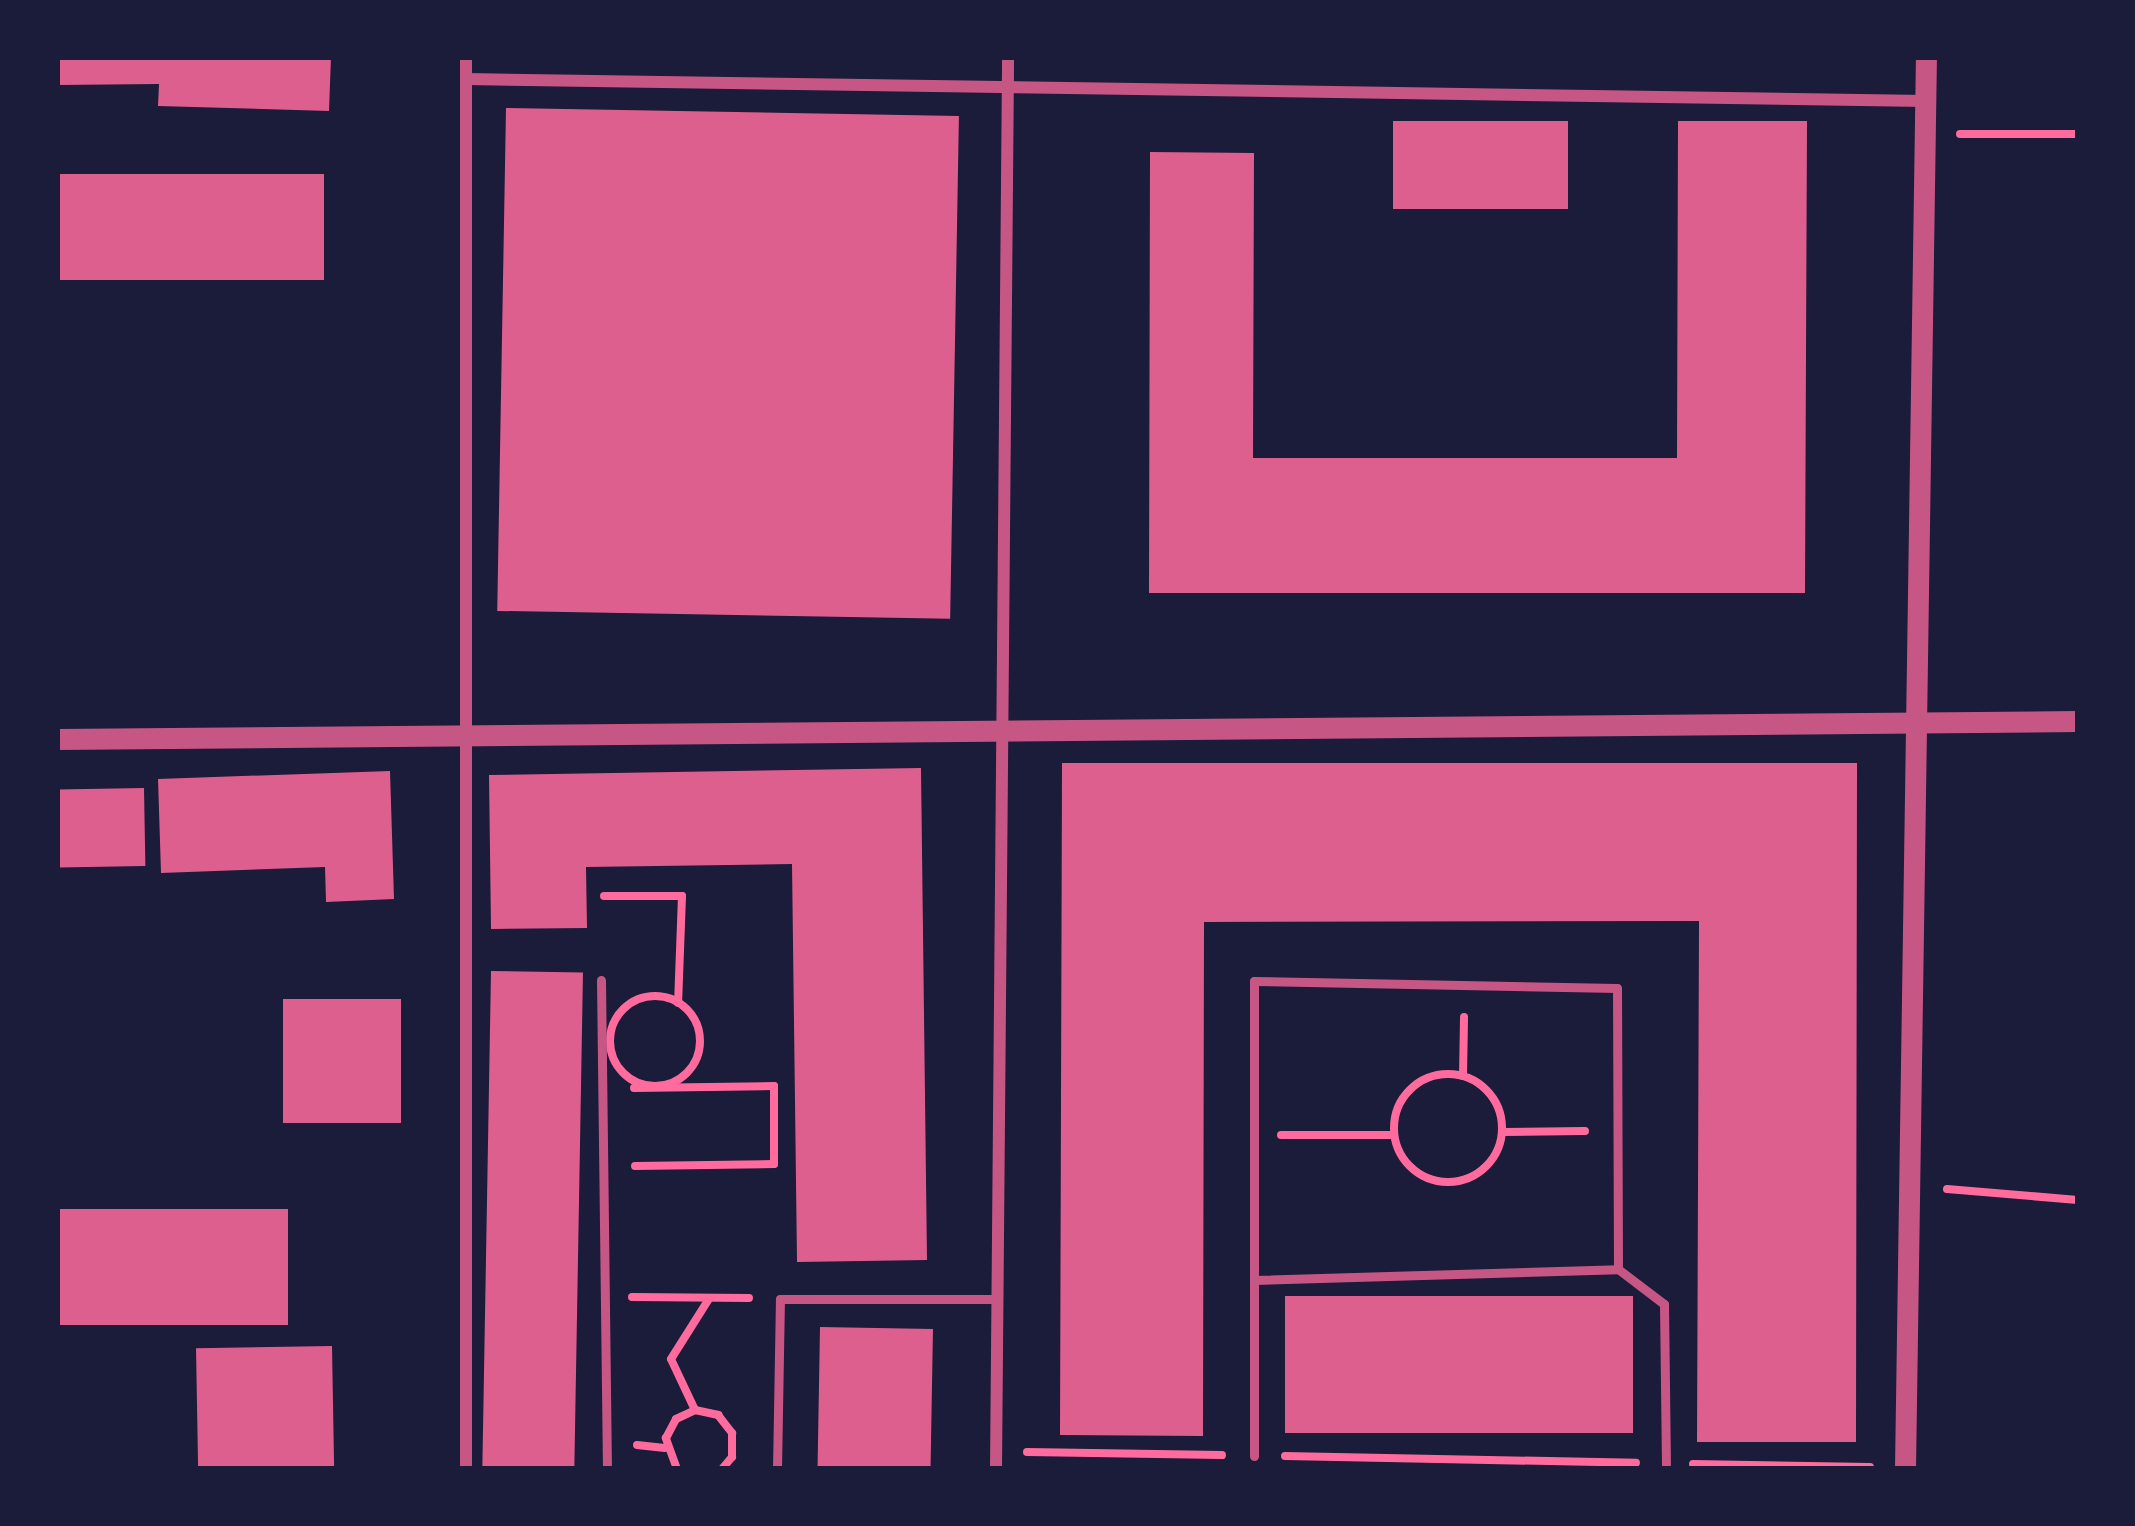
<!DOCTYPE html>
<html>
<head>
<meta charset="utf-8">
<style>
	body { margin:0 }
	#map { position:relative; width:2135px; height:1526px; overflow:hidden; background:#1b1b3a; font-family:"Asap Condensed",sans-serif }
	div>[style] { position:absolute }
	[style*='--x'] { left:calc(var(--x)*1px); top:calc(var(--y)*1px); width:calc(var(--w)*1px); rotate:calc(var(--a)*1deg) }
	.building>* { inset:0; background:#dd5f8e; transform-origin:0 0 }
	.path>* { height:8px; margin:-4px; padding:0 4px; transform-origin:4px; border-radius:4px; background:#ff6b9d }
	.path>.ring { margin:-4px; padding:0; box-sizing:content-box; background:none; border:8px solid #ff6b9d; border-radius:50% }
	.service>* { height:9px; margin:-4.5px; padding:0 4.5px; transform-origin:4.5px; border-radius:4.5px; background:#c65784 }
	.minor>* { height:12px; margin:-6px; padding:0 6px; transform-origin:6px; border-radius:6px; background:#c65784 }
	.tertiary>* { height:21px; margin:-10.5px; padding:0 10.5px; transform-origin:10.5px; border-radius:10.5px; background:#c65784 }
	span { translate:-50% -50%; white-space:nowrap; text-align:center; line-height:1.15; -webkit-text-stroke:12px #1b1b3a; paint-order:stroke }
	.frame { position:absolute; inset:0; border:60px solid #1b1b3a; pointer-events:none }
</style>
</head>
<body>
<div id="map">
	<div class="building">
		<div style="clip-path:polygon(57px 57px,331px 57px,329px 111px,158px 106px,159px 84px,57px 85px)"></div>
		<div style="left:506px;top:108px;width:453px;height:503px;rotate:1deg"></div>
		<div style="left:1393px;top:121px;width:175px;height:88px"></div>
		<div style="clip-path:polygon(1678px 121px,1807px 121px,1805px 593px,1149px 593px,1150px 152px,1254px 153px,1253px 458px,1677px 458px)"></div>
		<div style="left:57px;top:174px;width:267px;height:106px"></div>
		<div style="clip-path:polygon(1062px 763px,1857px 763px,1856px 1442px,1697px 1442px,1699px 921px,1204px 922px,1203px 1436px,1060px 1435px)"></div>
		<div style="clip-path:polygon(921px 768px,927px 1260px,797px 1262px,792px 864px,586px 867px,587px 928px,491px 929px,489px 775px)"></div>
		<div style="clip-path:polygon(390px 771px,394px 899px,326px 902px,325px 867px,161px 873px,158px 779px)"></div>
		<div style="left:144px;top:788px;width:78px;height:87px;rotate:89deg"></div>
		<div style="left:491px;top:971px;width:92px;height:498px;rotate:1deg"></div>
		<div style="left:283px;top:999px;width:118px;height:124px"></div>
		<div style="left:57px;top:1209px;width:231px;height:116px"></div>
		<div style="left:1285px;top:1296px;width:348px;height:137px"></div>
		<div style="left:820px;top:1327px;width:113px;height:142px;rotate:1deg"></div>
		<div style="left:332px;top:1346px;width:123px;height:136px;rotate:89deg"></div>
	</div>
	<div class="path">
		<div style="--x:1960;--y:134;--w:118;--a:0"></div>
		<div style="--x:604;--y:896;--w:78;--a:0"></div>
		<div style="--x:682;--y:896;--w:107;--a:92.1"></div>
		<div class="ring" style="left:610px;top:996px;width:82px;height:82px"></div>
		<div class="ring" style="left:1394px;top:1074px;width:100px;height:100px"></div>
		<div style="--x:1463;--y:1076;--w:59;--a:-89"></div>
		<div style="--x:634;--y:1088;--w:140;--a:-0.8"></div>
		<div style="--x:774;--y:1086;--w:78;--a:90"></div>
		<div style="--x:774;--y:1164;--w:139;--a:179.2"></div>
		<div style="--x:1503;--y:1132;--w:82;--a:-0.7"></div>
		<div style="--x:1281;--y:1135;--w:112;--a:0"></div>
		<div style="--x:1947;--y:1189;--w:131;--a:4.8"></div>
		<div style="--x:632;--y:1297;--w:117;--a:0.5"></div>
		<div style="--x:695;--y:1410;--w:56;--a:-115.2"></div>
		<div style="--x:671;--y:1359;--w:71;--a:-57.7"></div>
		<div style="--x:637;--y:1445;--w:28;--a:6"></div>
		<div style="--x:1027;--y:1452;--w:195;--a:0.9"></div>
		<div style="--x:1285;--y:1456;--w:351;--a:1.1"></div>
		<div style="--x:1693;--y:1464;--w:177;--a:1"></div>
		<div style="--x:677;--y:1469;--w:33;--a:-110"></div>
		<div style="--x:666;--y:1438;--w:21;--a:-62"></div>
		<div style="--x:676;--y:1419;--w:21;--a:-25"></div>
		<div style="--x:695;--y:1410;--w:24;--a:12"></div>
		<div style="--x:718;--y:1415;--w:23;--a:52"></div>
		<div style="--x:732;--y:1433;--w:24;--a:90"></div>
		<div style="--x:732;--y:1457;--w:16;--a:130"></div>
	</div>
	<div class="service">
		<div style="--x:601;--y:980;--w:489;--a:89.3"></div>
		<div style="--x:1618;--y:1269;--w:58;--a:37.3"></div>
		<div style="--x:1664;--y:1304;--w:160;--a:89.3"></div>
		<div style="--x:1254;--y:1280;--w:364;--a:-1.7"></div>
		<div style="--x:1618;--y:1269;--w:281;--a:-90.2"></div>
		<div style="--x:1617;--y:988;--w:363;--a:-178.9"></div>
		<div style="--x:1254;--y:981;--w:475;--a:90"></div>
		<div style="--x:777;--y:1469;--w:170;--a:-89"></div>
		<div style="--x:780;--y:1299;--w:218;--a:0"></div>
	</div>
	<div class="minor">
		<div style="--x:466;--y:79;--w:1460;--a:0.86"></div>
		<div style="--x:466;--y:1469;--w:1412;--a:-90"></div>
		<div style="--x:996;--y:1469;--w:1412;--a:-89.51"></div>
	</div>
	<div class="tertiary">
		<div style="--x:57;--y:739;--w:2021;--a:-0.51"></div>
		<div style="--x:1905;--y:1469;--w:1412;--a:-89.15"></div>
	</div>
	<div class="frame"></div>
</div>
</body>
</html>
